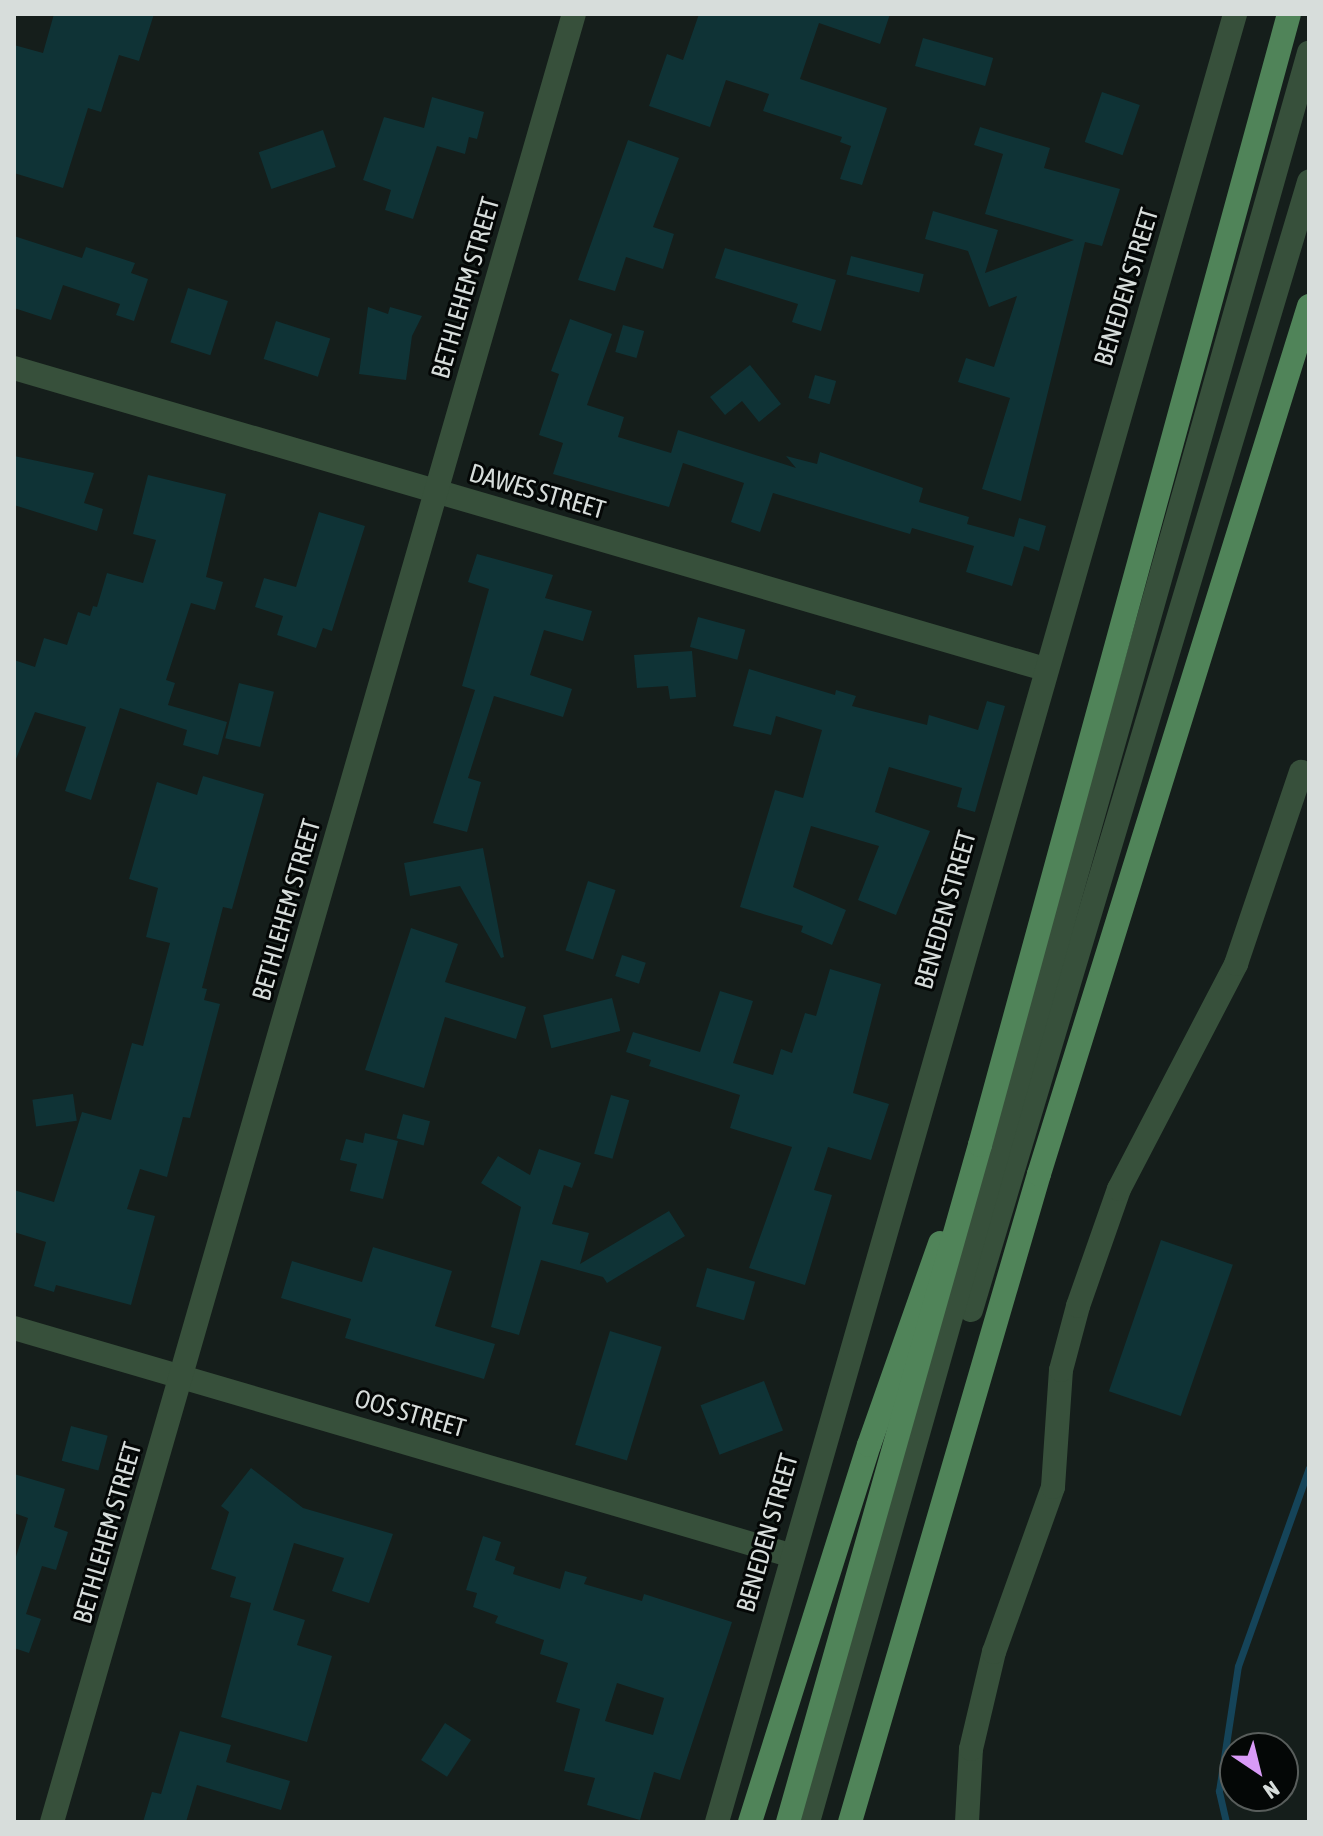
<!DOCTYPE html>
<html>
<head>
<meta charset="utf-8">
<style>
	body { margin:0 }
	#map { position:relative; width:1323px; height:1836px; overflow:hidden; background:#151e1b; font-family:"Asap Condensed",sans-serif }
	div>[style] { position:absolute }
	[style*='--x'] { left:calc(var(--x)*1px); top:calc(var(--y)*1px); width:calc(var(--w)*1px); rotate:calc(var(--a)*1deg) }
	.stream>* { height:7px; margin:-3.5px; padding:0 3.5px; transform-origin:3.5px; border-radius:3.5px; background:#154459 }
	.building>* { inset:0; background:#0f3336; transform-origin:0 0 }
	.minor>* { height:24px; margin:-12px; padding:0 12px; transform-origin:12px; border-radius:12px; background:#37503b }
	.major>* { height:24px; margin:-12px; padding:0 12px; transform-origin:12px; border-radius:12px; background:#508459 }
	span { translate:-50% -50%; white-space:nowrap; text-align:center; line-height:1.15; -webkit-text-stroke:6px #040706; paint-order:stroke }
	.street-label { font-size:26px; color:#d7dddb }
	.frame { position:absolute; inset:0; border:16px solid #d7dddb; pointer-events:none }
	.north { position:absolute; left:1219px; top:1732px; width:80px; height:80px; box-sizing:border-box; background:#040706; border:2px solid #585d5b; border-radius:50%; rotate:145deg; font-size:22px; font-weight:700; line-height:32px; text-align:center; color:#d7dddb }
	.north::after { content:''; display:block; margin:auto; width:28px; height:36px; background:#d99af7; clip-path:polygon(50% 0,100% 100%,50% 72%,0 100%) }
</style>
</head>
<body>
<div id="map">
	<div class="stream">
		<div style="--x:1226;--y:1822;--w:32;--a:-103"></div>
		<div style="--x:1219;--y:1791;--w:126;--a:-81.4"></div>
		<div style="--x:1238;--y:1666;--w:210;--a:-70.3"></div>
	</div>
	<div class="building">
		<div style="clip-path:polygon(54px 14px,154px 14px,139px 61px,119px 55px,101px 112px,88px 108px,63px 188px,14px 173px,14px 45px,43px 53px)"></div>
		<div style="clip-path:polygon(699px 14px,890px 14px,880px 44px,819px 23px,800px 79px,887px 108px,862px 185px,840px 179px,851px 146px,840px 142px,842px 137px,763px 111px,769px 94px,726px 80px,710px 127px,649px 106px,667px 54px,683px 60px)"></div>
		<div style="left:923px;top:38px;width:73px;height:29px;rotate:16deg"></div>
		<div style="left:1102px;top:92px;width:40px;height:53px;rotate:19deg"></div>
		<div style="clip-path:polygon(432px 97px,484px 112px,477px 139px,469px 137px,465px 154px,437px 146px,413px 219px,385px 210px,391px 190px,363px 180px,384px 117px,424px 128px)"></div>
		<div style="clip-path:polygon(980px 127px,1050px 148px,1044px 168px,1120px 189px,1102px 246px,1085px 242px,1021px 501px,982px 489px,1010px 398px,958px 382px,966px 358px,994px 367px,1017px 296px,989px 307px,968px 251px,925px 239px,933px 211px,998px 230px,985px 273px,1074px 240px,985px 214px,1003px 154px,974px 145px)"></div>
		<div style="left:323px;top:130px;width:39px;height:68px;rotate:71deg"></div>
		<div style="clip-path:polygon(628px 140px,679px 158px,653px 227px,674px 234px,663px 269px,626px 257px,615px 291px,578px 280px)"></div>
		<div style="clip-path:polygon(14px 236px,82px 258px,86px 247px,135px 263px,131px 273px,148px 279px,134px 321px,116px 315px,120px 304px,63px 285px,51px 320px,14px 308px)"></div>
		<div style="clip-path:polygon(725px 248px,836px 280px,821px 331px,792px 322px,798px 304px,715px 278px)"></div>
		<div style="left:851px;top:256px;width:75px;height:19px;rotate:14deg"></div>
		<div style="left:188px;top:288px;width:42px;height:57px;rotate:18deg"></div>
		<div style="clip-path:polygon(368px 307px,388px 314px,390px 307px,422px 316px,412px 336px,406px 380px,359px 374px)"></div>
		<div style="clip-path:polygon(570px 319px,612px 334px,587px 405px,624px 417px,618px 437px,671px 453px,678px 430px,796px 468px,786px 456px,817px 464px,820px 452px,923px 488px,919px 502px,969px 517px,967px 524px,1014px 537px,1019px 518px,1046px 526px,1039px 551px,1024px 546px,1012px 586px,966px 572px,974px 546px,912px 528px,910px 534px,773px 493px,760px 532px,731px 522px,744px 483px,683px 463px,669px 507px,553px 474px,563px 443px,539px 435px,559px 374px,551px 371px)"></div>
		<div style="left:276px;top:321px;width:57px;height:40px;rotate:18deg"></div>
		<div style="left:623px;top:325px;width:22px;height:28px;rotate:16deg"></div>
		<div style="clip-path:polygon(750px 365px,781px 404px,759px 422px,742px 401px,725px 415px,710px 397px)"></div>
		<div style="left:815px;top:375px;width:22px;height:24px;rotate:16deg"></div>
		<div style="clip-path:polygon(14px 456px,94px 473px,84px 503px,103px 509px,97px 531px,14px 505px)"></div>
		<div style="clip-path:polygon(148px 475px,226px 494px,206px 577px,223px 582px,215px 610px,191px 603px,166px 680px,175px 683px,168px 705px,227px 722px,218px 755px,183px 745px,187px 730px,120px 708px,91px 800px,65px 791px,86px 727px,35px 712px,14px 764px,14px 660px,35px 667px,44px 638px,67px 645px,78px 612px,90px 616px,93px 606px,97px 607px,107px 573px,143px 583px,156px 540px,133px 534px)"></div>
		<div style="clip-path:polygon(319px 512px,365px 526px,332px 631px,323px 628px,316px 648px,277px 635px,283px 616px,255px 607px,264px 578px,296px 587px)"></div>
		<div style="clip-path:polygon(477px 554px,553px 575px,545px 598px,592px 611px,583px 641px,544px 630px,530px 675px,572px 689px,563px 717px,494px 696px,468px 778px,481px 782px,467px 832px,433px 823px,475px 690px,462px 686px,489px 589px,468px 582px)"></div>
		<div style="left:698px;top:617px;width:49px;height:31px;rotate:15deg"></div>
		<div style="clip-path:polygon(692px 651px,696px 697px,670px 699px,668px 686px,637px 688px,634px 655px)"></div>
		<div style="clip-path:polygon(749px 669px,835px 695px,836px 690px,856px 696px,852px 706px,927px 725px,929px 715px,978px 730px,987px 701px,1005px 706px,975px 812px,957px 807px,962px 788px,889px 767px,875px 812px,930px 831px,896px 915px,858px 900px,879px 846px,811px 826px,793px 887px,846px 910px,832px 945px,801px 932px,803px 926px,740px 907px,775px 790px,803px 798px,822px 730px,776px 716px,771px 735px,733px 726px)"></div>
		<div style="left:239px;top:683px;width:36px;height:57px;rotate:14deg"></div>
		<div style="clip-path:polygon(203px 776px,264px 794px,232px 909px,223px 907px,202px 988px,207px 989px,204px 1000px,220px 1004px,190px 1118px,183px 1117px,167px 1177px,140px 1169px,127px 1209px,155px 1216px,131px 1305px,56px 1285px,54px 1292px,34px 1286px,46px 1242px,14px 1232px,14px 1190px,54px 1202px,82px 1112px,111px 1120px,132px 1043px,143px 1046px,170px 943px,146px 937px,158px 888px,129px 879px,157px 782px,197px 795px)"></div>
		<div style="clip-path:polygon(483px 848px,504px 957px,501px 958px,460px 886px,410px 896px,404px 863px)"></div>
		<div style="left:588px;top:881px;width:29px;height:73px;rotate:18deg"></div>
		<div style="clip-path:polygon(411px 928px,458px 944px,445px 982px,526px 1007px,516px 1039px,445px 1017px,424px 1088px,365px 1070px)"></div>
		<div style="left:622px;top:955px;width:25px;height:22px;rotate:18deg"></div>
		<div style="clip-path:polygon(830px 969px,881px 984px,853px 1093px,889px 1104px,871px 1160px,828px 1147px,814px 1190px,832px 1195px,805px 1285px,749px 1268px,792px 1147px,730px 1128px,740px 1095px,649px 1066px,651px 1060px,626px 1052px,633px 1032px,700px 1052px,720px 991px,753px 1001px,733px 1063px,773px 1075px,781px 1049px,792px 1053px,805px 1013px,816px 1016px)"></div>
		<div style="left:612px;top:998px;width:34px;height:71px;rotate:76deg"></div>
		<div style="left:73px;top:1094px;width:27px;height:41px;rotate:82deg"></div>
		<div style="left:611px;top:1095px;width:19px;height:61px;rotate:16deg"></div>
		<div style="left:403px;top:1114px;width:28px;height:25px;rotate:15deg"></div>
		<div style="clip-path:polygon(365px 1133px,398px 1141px,383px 1199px,350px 1191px,357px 1164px,340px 1160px,346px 1139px,363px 1143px)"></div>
		<div style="clip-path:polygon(539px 1149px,581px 1163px,572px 1188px,564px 1185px,552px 1224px,589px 1233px,580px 1264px,669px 1211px,685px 1236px,607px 1283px,603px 1277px,541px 1260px,519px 1335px,491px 1327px,521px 1207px,481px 1183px,498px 1156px,530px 1175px)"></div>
		<div style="left:1161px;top:1240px;width:76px;height:160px;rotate:19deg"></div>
		<div style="clip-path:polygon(373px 1247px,452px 1271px,435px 1326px,495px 1344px,484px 1379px,345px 1338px,351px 1319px,281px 1298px,292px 1261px,362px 1282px)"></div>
		<div style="left:707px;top:1268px;width:50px;height:40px;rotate:16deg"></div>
		<div style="left:610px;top:1331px;width:54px;height:119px;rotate:17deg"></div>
		<div style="left:764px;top:1381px;width:53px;height:68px;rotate:69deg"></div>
		<div style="left:71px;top:1426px;width:38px;height:36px;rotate:15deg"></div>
		<div style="clip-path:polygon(251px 1468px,303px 1508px,393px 1534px,369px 1603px,332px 1591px,344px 1558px,294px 1543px,273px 1610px,305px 1620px,297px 1645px,332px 1656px,307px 1742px,221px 1717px,251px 1603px,230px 1597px,236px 1577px,211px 1569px,229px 1512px,221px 1506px)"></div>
		<div style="clip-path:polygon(14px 1474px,65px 1489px,54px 1527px,68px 1532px,56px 1570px,42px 1566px,26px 1614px,41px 1619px,29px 1653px,14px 1648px,14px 1563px,28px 1518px,14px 1513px)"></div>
		<div style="clip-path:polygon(evenodd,483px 1536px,501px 1542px,495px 1560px,515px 1567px,513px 1574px,560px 1589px,565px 1571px,587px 1577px,584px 1584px,642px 1601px,644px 1594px,732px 1622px,680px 1780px,654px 1772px,640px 1820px,587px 1805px,595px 1778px,564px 1771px,580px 1709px,556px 1702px,568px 1663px,540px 1654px,544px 1640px,495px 1623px,498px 1616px,473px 1607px,477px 1593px,466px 1590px,483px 1536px,617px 1683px,664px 1698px,653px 1735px,605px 1721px,617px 1683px)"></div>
		<div style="left:445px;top:1723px;width:31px;height:44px;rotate:33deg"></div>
		<div style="clip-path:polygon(180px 1731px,231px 1745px,226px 1762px,290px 1781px,281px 1810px,197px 1785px,186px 1822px,143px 1822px,152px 1792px,161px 1794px)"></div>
	</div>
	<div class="minor">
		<div style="--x:14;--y:368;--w:1074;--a:16.28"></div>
		<div style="--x:971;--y:1310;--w:1178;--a:-73.32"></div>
		<div style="--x:14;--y:1328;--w:809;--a:16.31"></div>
		<div style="--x:52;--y:1822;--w:1882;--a:-73.9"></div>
		<div style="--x:717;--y:1822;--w:1881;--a:-74.01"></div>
		<div style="--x:808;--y:1822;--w:1839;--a:-74.19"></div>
		<div style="--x:967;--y:1822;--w:73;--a:-86.9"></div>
		<div style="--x:971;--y:1749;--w:100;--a:-76.7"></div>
		<div style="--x:994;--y:1652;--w:175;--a:-70.3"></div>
		<div style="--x:1053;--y:1487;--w:117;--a:-86.1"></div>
		<div style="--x:1061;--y:1370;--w:66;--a:-75.1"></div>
		<div style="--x:1078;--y:1306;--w:124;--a:-70.7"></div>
		<div style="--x:1119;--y:1189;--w:254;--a:-62.5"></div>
		<div style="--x:1236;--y:964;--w:203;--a:-71.3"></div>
	</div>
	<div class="major">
		<div style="--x:750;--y:1822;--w:395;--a:-72.5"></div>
		<div style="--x:869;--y:1445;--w:214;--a:-70.6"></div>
		<div style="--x:788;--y:1822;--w:704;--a:-74.17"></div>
		<div style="--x:980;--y:1145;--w:1172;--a:-74.72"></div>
		<div style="--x:850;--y:1822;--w:675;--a:-73.74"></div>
		<div style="--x:1039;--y:1174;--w:909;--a:-72.72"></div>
	</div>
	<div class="street-label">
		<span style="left:1127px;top:287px;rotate:-73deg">BENEDEN STREET</span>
		<span style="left:466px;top:288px;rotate:-74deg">BETHLEHEM STREET</span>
		<span style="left:537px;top:492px;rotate:16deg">DAWES STREET</span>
		<span style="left:287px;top:910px;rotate:-74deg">BETHLEHEM STREET</span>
		<span style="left:946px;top:910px;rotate:-74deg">BENEDEN STREET</span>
		<span style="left:410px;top:1414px;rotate:16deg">OOS STREET</span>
		<span style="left:108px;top:1533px;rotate:-74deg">BETHLEHEM STREET</span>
		<span style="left:768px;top:1533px;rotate:-74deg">BENEDEN STREET</span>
	</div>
	<div class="frame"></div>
	<div class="north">N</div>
</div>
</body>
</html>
